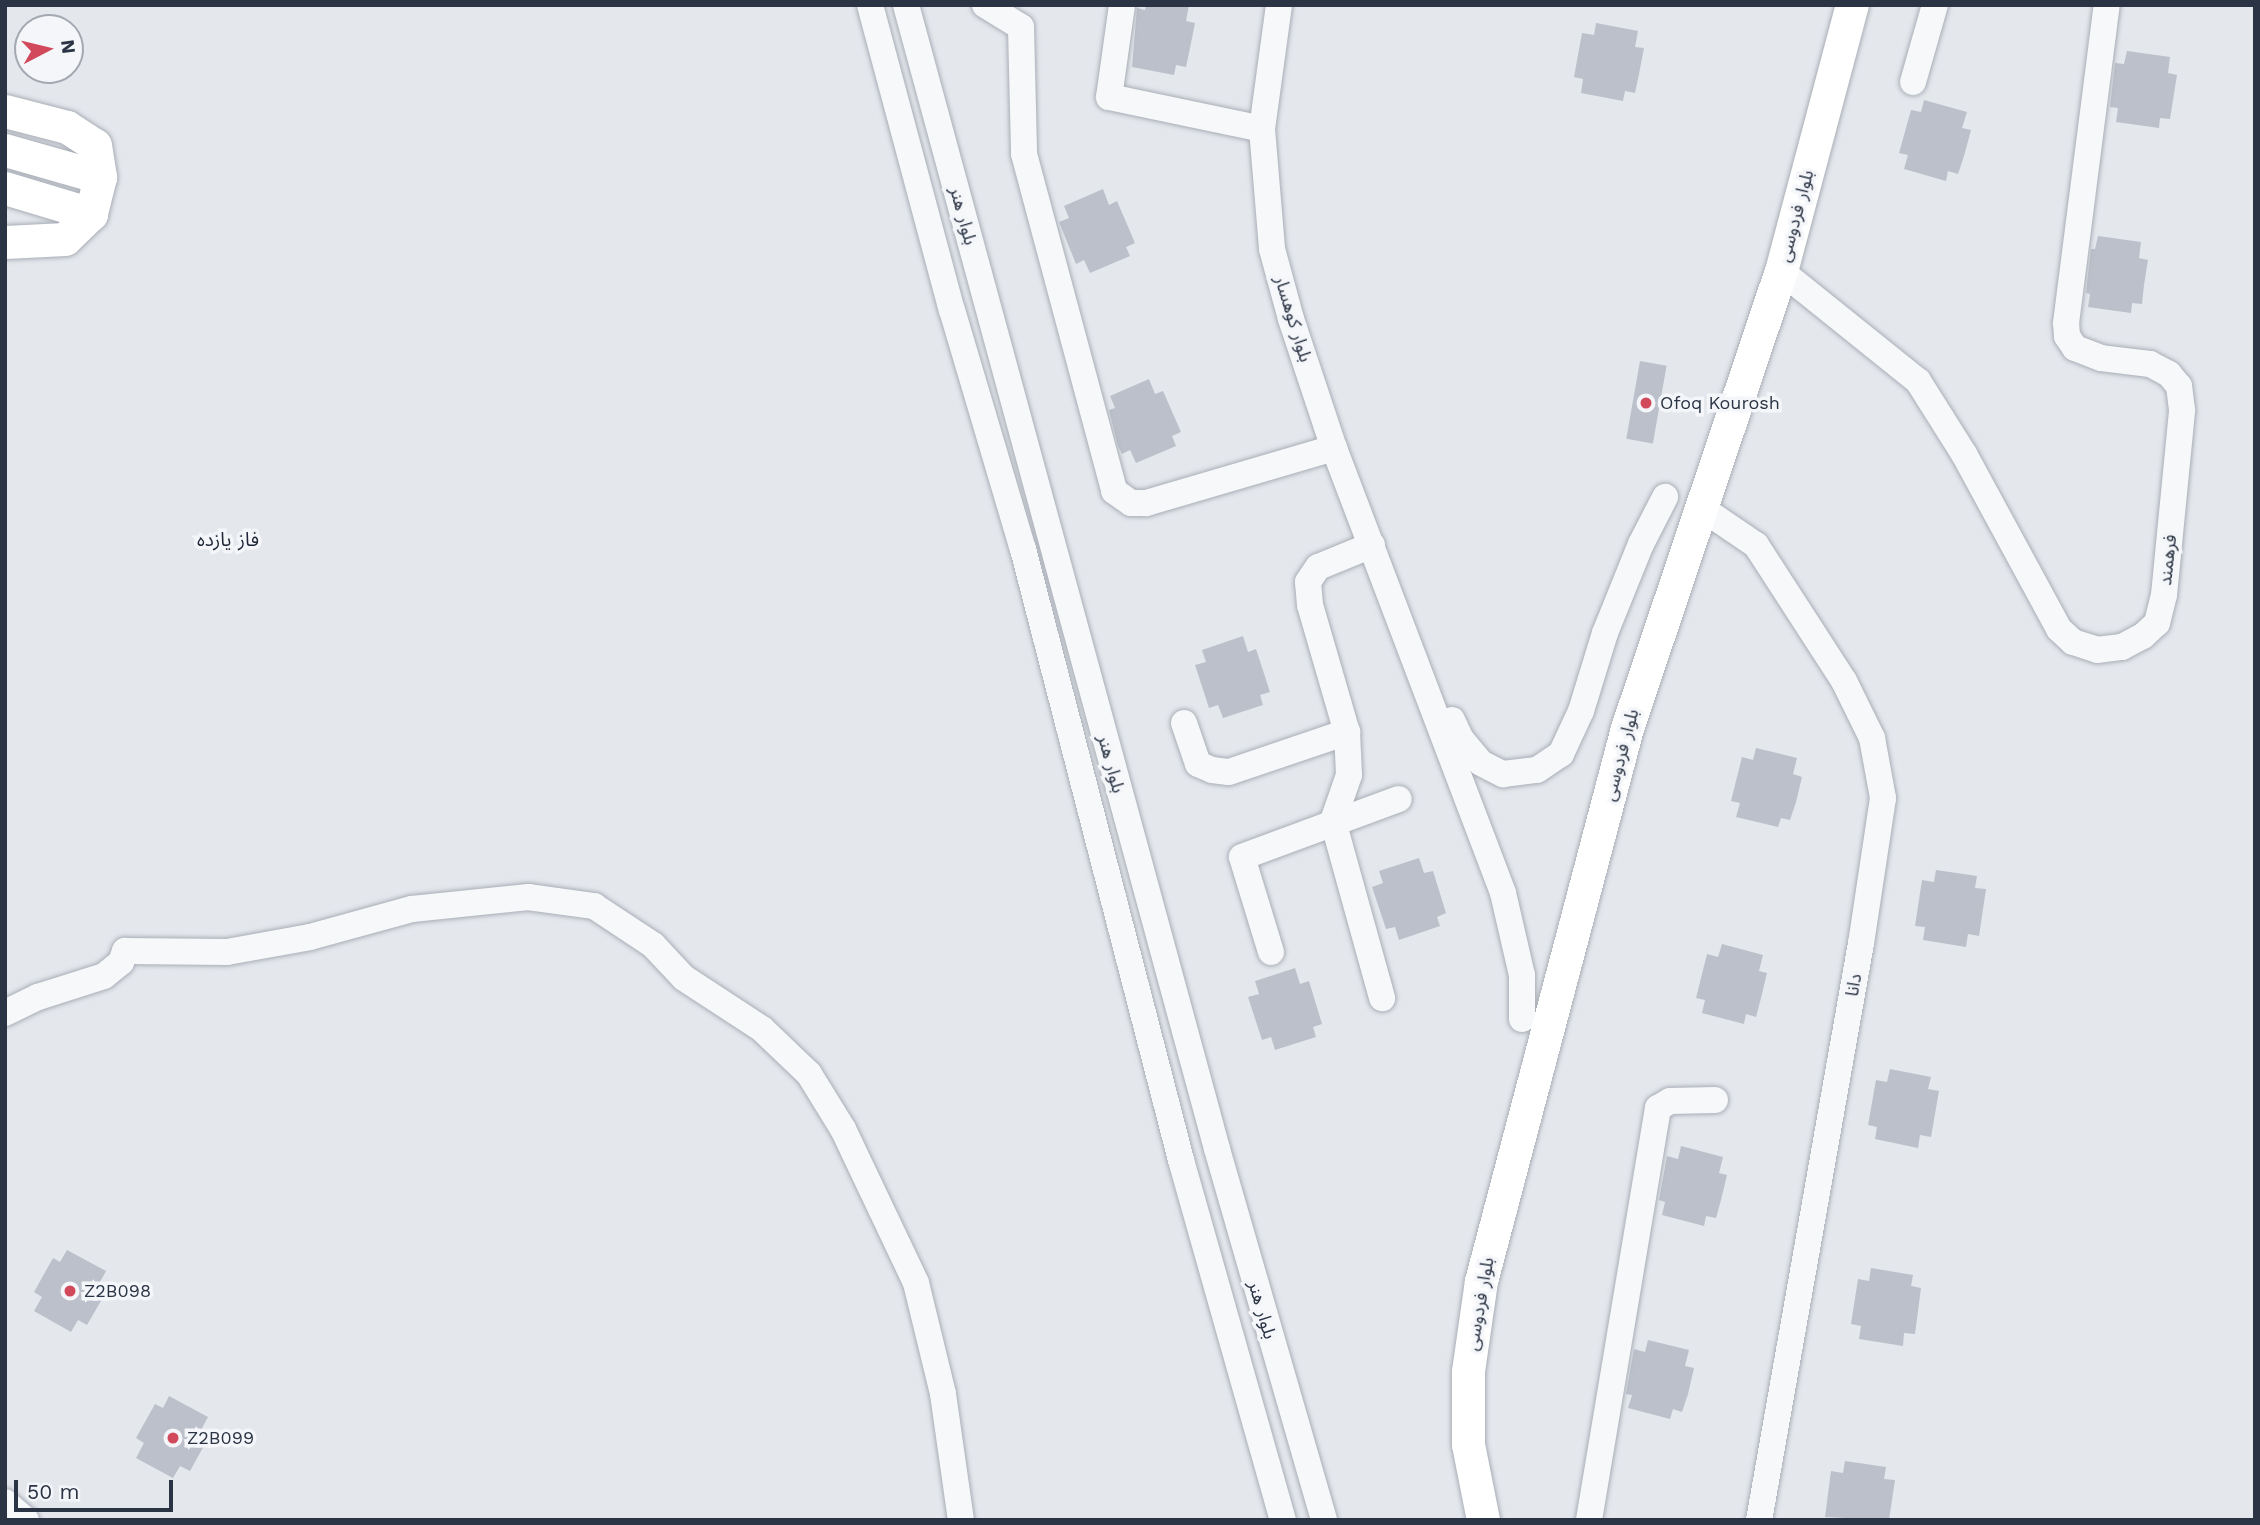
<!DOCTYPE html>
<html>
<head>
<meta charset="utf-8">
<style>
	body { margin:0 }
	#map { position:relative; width:2260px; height:1525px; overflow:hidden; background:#e4e7ec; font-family:"Work Sans","Noto Sans Arabic",sans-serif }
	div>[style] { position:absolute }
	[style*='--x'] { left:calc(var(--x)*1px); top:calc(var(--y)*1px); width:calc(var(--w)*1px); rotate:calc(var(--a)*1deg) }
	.building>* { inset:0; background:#bbc0ca; transform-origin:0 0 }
	.roads { filter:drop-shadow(0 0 2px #a9aeb7) drop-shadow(0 0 2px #a9aeb7) }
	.minor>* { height:26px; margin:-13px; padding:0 13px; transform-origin:13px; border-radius:13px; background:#f7f8fa }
	.major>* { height:33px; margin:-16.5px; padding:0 16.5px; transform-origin:16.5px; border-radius:16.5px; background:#fff }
	.dots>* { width:19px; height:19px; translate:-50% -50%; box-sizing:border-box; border:4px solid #f4f6f9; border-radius:50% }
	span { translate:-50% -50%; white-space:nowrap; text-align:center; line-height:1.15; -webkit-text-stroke:7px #f4f6f9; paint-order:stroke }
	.street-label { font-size:18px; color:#2b3445 }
	.poi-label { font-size:18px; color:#2b3445 }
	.left { translate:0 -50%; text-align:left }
	.neighbourhood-label { font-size:19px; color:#1d2536 }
	.frame { position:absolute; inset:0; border:7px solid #2b3445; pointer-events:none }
	.north { position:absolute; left:14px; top:14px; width:70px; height:70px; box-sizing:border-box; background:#f4f6f9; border:2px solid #a4a8b1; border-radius:50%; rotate:83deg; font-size:19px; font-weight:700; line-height:28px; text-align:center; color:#2b3445 }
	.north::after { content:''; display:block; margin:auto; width:24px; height:32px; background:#d1495b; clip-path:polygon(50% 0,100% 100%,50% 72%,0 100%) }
	.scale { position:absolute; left:14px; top:1480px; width:159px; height:32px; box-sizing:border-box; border:4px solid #2b3445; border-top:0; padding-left:9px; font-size:21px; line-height:24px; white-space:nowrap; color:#2b3445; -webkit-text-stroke:5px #f4f6f9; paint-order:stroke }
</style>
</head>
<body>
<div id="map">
	<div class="building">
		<div style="clip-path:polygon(1146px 5px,1189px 5px,1186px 21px,1195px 23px,1190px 48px,1186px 67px,1176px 65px,1174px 75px,1132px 67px,1137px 8px,1145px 10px)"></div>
		<div style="clip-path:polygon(1596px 23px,1638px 31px,1635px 47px,1644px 48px,1639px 74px,1635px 93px,1625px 91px,1623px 101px,1581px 93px,1583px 79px,1574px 77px,1582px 33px,1594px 35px)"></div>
		<div style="clip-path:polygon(2127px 51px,2170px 57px,2168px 73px,2177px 75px,2173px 100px,2170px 119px,2160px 118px,2159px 128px,2116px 122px,2118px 108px,2110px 107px,2115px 63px,2124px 64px)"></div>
		<div style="clip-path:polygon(1924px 100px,1967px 112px,1962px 128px,1971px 130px,1964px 156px,1958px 174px,1948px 171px,1946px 181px,1904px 169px,1908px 155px,1899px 153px,1911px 110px,1921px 112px)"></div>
		<div style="clip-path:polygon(1103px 189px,1109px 205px,1117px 201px,1135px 243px,1126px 247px,1130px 256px,1090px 273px,1084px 260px,1076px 264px,1059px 222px,1069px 218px,1064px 206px)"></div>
		<div style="clip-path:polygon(2098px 236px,2141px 242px,2139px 258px,2148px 260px,2144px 285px,2142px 304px,2132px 303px,2131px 313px,2088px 307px,2090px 294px,2086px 293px,2091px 249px,2095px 249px)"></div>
		<div style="left:1640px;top:361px;width:27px;height:79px;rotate:10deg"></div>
		<div style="clip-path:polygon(1149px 379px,1155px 394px,1163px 391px,1181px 432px,1172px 436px,1176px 446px,1136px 463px,1130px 450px,1122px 454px,1118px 446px,1109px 410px,1115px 408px,1110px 396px)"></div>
		<div style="clip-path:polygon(1243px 636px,1248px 652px,1256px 649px,1270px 692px,1260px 695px,1263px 705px,1223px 718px,1218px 705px,1209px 708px,1195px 665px,1206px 662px,1202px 650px)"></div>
		<div style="clip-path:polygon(1756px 748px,1797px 758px,1793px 774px,1802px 777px,1796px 802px,1790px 820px,1781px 818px,1778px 827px,1736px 817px,1740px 803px,1731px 801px,1742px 757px,1753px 760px)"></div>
		<div style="clip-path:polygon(1419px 858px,1424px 873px,1433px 871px,1446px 913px,1437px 917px,1440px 926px,1399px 940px,1395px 927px,1386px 929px,1372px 887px,1383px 883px,1379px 871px)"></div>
		<div style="clip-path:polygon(1936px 870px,1977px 876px,1975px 888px,1986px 889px,1979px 936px,1968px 934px,1966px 947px,1923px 940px,1925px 927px,1915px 926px,1922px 880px,1934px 882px)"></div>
		<div style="clip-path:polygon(1722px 944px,1763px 955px,1759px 971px,1767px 973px,1761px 998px,1756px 1017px,1746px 1014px,1744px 1024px,1702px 1013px,1705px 1000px,1696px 998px,1707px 954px,1718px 957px)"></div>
		<div style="clip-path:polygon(1295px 968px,1300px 984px,1309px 981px,1322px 1024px,1313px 1027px,1316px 1037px,1275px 1050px,1271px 1037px,1262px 1040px,1248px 997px,1259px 994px,1255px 981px)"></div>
		<div style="clip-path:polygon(1890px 1069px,1931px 1077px,1928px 1089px,1939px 1091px,1931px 1137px,1920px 1135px,1918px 1148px,1875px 1139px,1877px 1127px,1868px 1125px,1876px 1080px,1887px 1082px)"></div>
		<div style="clip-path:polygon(1681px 1146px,1723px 1157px,1719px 1173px,1727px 1175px,1721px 1200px,1716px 1218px,1706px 1216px,1704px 1226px,1662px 1215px,1665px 1202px,1659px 1200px,1667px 1156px,1678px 1159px)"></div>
		<div style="clip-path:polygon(67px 1250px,106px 1271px,100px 1282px,109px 1287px,87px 1325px,78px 1320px,71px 1332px,34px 1311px,42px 1297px,34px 1292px,53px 1258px,60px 1262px)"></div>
		<div style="clip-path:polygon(1871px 1268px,1913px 1275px,1911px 1286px,1921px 1288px,1915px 1334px,1904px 1333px,1903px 1346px,1859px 1339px,1861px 1326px,1851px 1324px,1858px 1279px,1869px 1281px)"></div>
		<div style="clip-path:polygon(1648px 1340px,1689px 1350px,1685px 1366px,1694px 1368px,1688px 1394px,1682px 1412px,1673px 1409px,1670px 1419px,1628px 1408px,1632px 1395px,1626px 1394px,1634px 1349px,1645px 1352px)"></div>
		<div style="clip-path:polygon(169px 1396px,208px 1417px,202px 1428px,211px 1433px,190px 1471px,180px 1466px,173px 1478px,136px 1458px,144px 1443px,136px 1438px,155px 1404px,163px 1408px)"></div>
		<div style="clip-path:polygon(1845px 1461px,1886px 1467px,1884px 1479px,1895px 1480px,1889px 1520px,1825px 1517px,1831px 1471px,1843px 1473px)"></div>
	</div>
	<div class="roads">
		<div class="minor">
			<div style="--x:870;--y:5;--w:316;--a:75"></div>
			<div style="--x:952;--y:310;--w:249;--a:73.5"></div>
			<div style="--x:1023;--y:549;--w:631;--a:75.5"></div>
			<div style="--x:1181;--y:1160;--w:374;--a:74.2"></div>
			<div style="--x:906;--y:5;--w:1186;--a:74.79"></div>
			<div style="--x:1217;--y:1149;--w:386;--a:73.9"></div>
			<div style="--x:985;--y:5;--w:42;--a:31.4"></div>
			<div style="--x:1021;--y:27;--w:127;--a:88.6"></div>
			<div style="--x:1024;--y:154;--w:349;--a:75"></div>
			<div style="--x:1114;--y:491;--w:21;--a:35"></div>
			<div style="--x:1131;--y:503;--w:15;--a:0"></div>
			<div style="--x:1146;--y:503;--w:196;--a:-16.3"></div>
			<div style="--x:1122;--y:5;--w:93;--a:98"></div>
			<div style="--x:1109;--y:97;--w:156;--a:11.8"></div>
			<div style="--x:1279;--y:5;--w:125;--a:97.8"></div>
			<div style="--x:1262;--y:129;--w:120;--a:85.2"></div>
			<div style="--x:1272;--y:249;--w:73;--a:74.8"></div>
			<div style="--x:1291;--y:319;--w:136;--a:71.6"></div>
			<div style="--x:1334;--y:448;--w:476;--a:69.2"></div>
			<div style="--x:1503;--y:893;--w:84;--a:77"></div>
			<div style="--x:1522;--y:975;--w:44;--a:90"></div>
			<div style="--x:1913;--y:82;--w:80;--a:-74.1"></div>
			<div style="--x:1781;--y:271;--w:176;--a:38.8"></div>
			<div style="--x:1918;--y:381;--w:86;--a:57.8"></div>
			<div style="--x:1964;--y:454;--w:199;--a:61.5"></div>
			<div style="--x:2059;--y:629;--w:19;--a:43"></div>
			<div style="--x:2073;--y:642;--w:25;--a:18"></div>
			<div style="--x:2097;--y:650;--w:25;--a:-7"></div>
			<div style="--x:2122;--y:647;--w:24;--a:-28"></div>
			<div style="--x:2143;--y:636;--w:19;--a:-43"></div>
			<div style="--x:2157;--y:623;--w:29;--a:-76"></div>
			<div style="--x:2164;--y:595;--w:186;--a:-84.4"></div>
			<div style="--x:2182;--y:410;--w:24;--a:-97"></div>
			<div style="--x:2179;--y:386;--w:16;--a:-130"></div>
			<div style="--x:2169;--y:374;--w:21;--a:-152"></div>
			<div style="--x:2150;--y:364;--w:49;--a:-173"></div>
			<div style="--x:2101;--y:358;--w:28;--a:-159"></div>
			<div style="--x:2075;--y:348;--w:14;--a:-124"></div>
			<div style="--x:2067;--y:336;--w:13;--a:-94"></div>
			<div style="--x:2066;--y:323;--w:321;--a:-82.7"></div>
			<div style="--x:1700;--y:507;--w:68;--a:34.2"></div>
			<div style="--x:1756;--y:545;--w:162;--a:57.1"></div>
			<div style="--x:1844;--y:681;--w:64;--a:63.8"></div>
			<div style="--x:1872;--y:738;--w:61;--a:79.6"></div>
			<div style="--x:1883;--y:798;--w:147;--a:98.6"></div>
			<div style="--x:1861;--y:943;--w:586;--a:100.02"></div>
			<div style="--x:1372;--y:545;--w:58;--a:157.8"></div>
			<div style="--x:1318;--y:567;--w:18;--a:124"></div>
			<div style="--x:1308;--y:582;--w:23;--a:85"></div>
			<div style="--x:1310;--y:605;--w:132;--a:73.8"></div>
			<div style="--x:1347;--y:732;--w:43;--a:87.3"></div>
			<div style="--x:1349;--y:775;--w:49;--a:109.2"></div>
			<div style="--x:1333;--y:821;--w:184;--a:74.5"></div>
			<div style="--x:1452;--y:720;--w:21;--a:65"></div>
			<div style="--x:1461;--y:739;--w:31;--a:50"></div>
			<div style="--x:1481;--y:763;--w:25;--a:27"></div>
			<div style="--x:1503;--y:774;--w:34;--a:-7"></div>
			<div style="--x:1537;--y:770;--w:29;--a:-34"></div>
			<div style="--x:1561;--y:754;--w:47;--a:-65.1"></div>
			<div style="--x:1581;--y:711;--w:82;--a:-72.9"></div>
			<div style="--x:1605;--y:633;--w:96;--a:-68"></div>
			<div style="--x:1641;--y:544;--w:53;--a:-62.9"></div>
			<div style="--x:1184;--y:723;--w:43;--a:71.1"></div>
			<div style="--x:1198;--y:764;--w:15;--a:23"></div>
			<div style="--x:1212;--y:770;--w:17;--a:7"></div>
			<div style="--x:1229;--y:772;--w:125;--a:-18.7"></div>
			<div style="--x:1271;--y:952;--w:99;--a:-107"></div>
			<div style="--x:1242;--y:857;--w:167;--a:-20.3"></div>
			<div style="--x:5;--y:1013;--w:37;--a:-26"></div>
			<div style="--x:38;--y:997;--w:69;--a:-17.7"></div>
			<div style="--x:104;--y:976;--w:22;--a:-39"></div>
			<div style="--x:121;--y:962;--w:12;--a:-70"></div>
			<div style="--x:125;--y:951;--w:102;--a:0.6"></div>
			<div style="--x:227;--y:952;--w:84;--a:-10.2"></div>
			<div style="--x:310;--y:937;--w:106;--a:-15.4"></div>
			<div style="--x:412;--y:909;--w:117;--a:-5.9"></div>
			<div style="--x:528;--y:897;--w:67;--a:7.8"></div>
			<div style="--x:594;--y:906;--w:71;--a:33.5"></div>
			<div style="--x:653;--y:945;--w:45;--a:46.8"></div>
			<div style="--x:684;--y:978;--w:93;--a:33.2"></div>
			<div style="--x:762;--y:1029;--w:65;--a:43.8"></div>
			<div style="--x:809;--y:1074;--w:65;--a:58.3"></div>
			<div style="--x:843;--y:1129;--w:170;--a:64.6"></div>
			<div style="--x:916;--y:1283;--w:114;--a:76.3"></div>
			<div style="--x:943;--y:1394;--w:127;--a:81.9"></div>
			<div style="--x:5;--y:1502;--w:28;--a:41"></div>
			<div style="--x:1589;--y:1520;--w:418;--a:-80.5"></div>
			<div style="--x:1658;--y:1108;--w:14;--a:-30"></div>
			<div style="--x:1670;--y:1101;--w:45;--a:-1.3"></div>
		</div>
		<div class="major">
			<div style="--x:5;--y:111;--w:64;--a:14.5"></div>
			<div style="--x:67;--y:127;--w:33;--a:33"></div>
			<div style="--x:95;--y:145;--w:32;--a:81"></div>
			<div style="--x:100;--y:177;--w:38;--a:104"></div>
			<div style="--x:5;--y:150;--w:99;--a:15.9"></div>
			<div style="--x:5;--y:188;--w:90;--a:16.8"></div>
			<div style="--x:5;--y:242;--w:60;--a:-2.9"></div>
			<div style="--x:65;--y:239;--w:36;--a:-44"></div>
			<div style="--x:1483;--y:1520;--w:77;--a:-101.2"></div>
			<div style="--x:1468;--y:1444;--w:73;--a:-90"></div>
			<div style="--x:1468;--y:1371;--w:91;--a:-81.8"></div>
			<div style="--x:1481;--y:1281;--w:572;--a:-75.21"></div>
			<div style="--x:1627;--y:728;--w:482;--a:-71.4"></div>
			<div style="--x:1781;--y:271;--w:275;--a:-75.1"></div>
		</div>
	</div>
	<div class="dots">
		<div style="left:1646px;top:403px;background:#d1495b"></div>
		<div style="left:70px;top:1291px;background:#d1495b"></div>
		<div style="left:173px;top:1438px;background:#d1495b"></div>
	</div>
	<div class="street-label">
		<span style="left:963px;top:216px;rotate:75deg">بلوار هنر</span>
		<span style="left:1796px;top:216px;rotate:-75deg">بلوار فردوسی</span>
		<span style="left:1293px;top:319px;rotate:73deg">بلوار کوهسار</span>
		<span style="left:2168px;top:560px;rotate:-84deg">فرهمند</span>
		<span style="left:1621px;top:755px;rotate:-75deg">بلوار فردوسی</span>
		<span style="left:1111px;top:764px;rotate:75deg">بلوار هنر</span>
		<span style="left:1854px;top:985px;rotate:-80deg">دانا</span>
		<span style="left:1480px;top:1304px;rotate:-80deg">بلوار فردوسی</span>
		<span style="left:1262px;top:1310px;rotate:74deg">بلوار هنر</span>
	</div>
	<div class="poi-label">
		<span class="left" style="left:1660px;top:403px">Ofoq Kourosh</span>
		<span class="left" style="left:84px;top:1291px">Z2B098</span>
		<span class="left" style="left:187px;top:1438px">Z2B099</span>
	</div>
	<div class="neighbourhood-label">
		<span style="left:228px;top:540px">فاز یازده</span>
	</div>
	<div class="frame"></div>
	<div class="north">N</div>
	<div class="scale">50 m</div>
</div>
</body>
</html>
